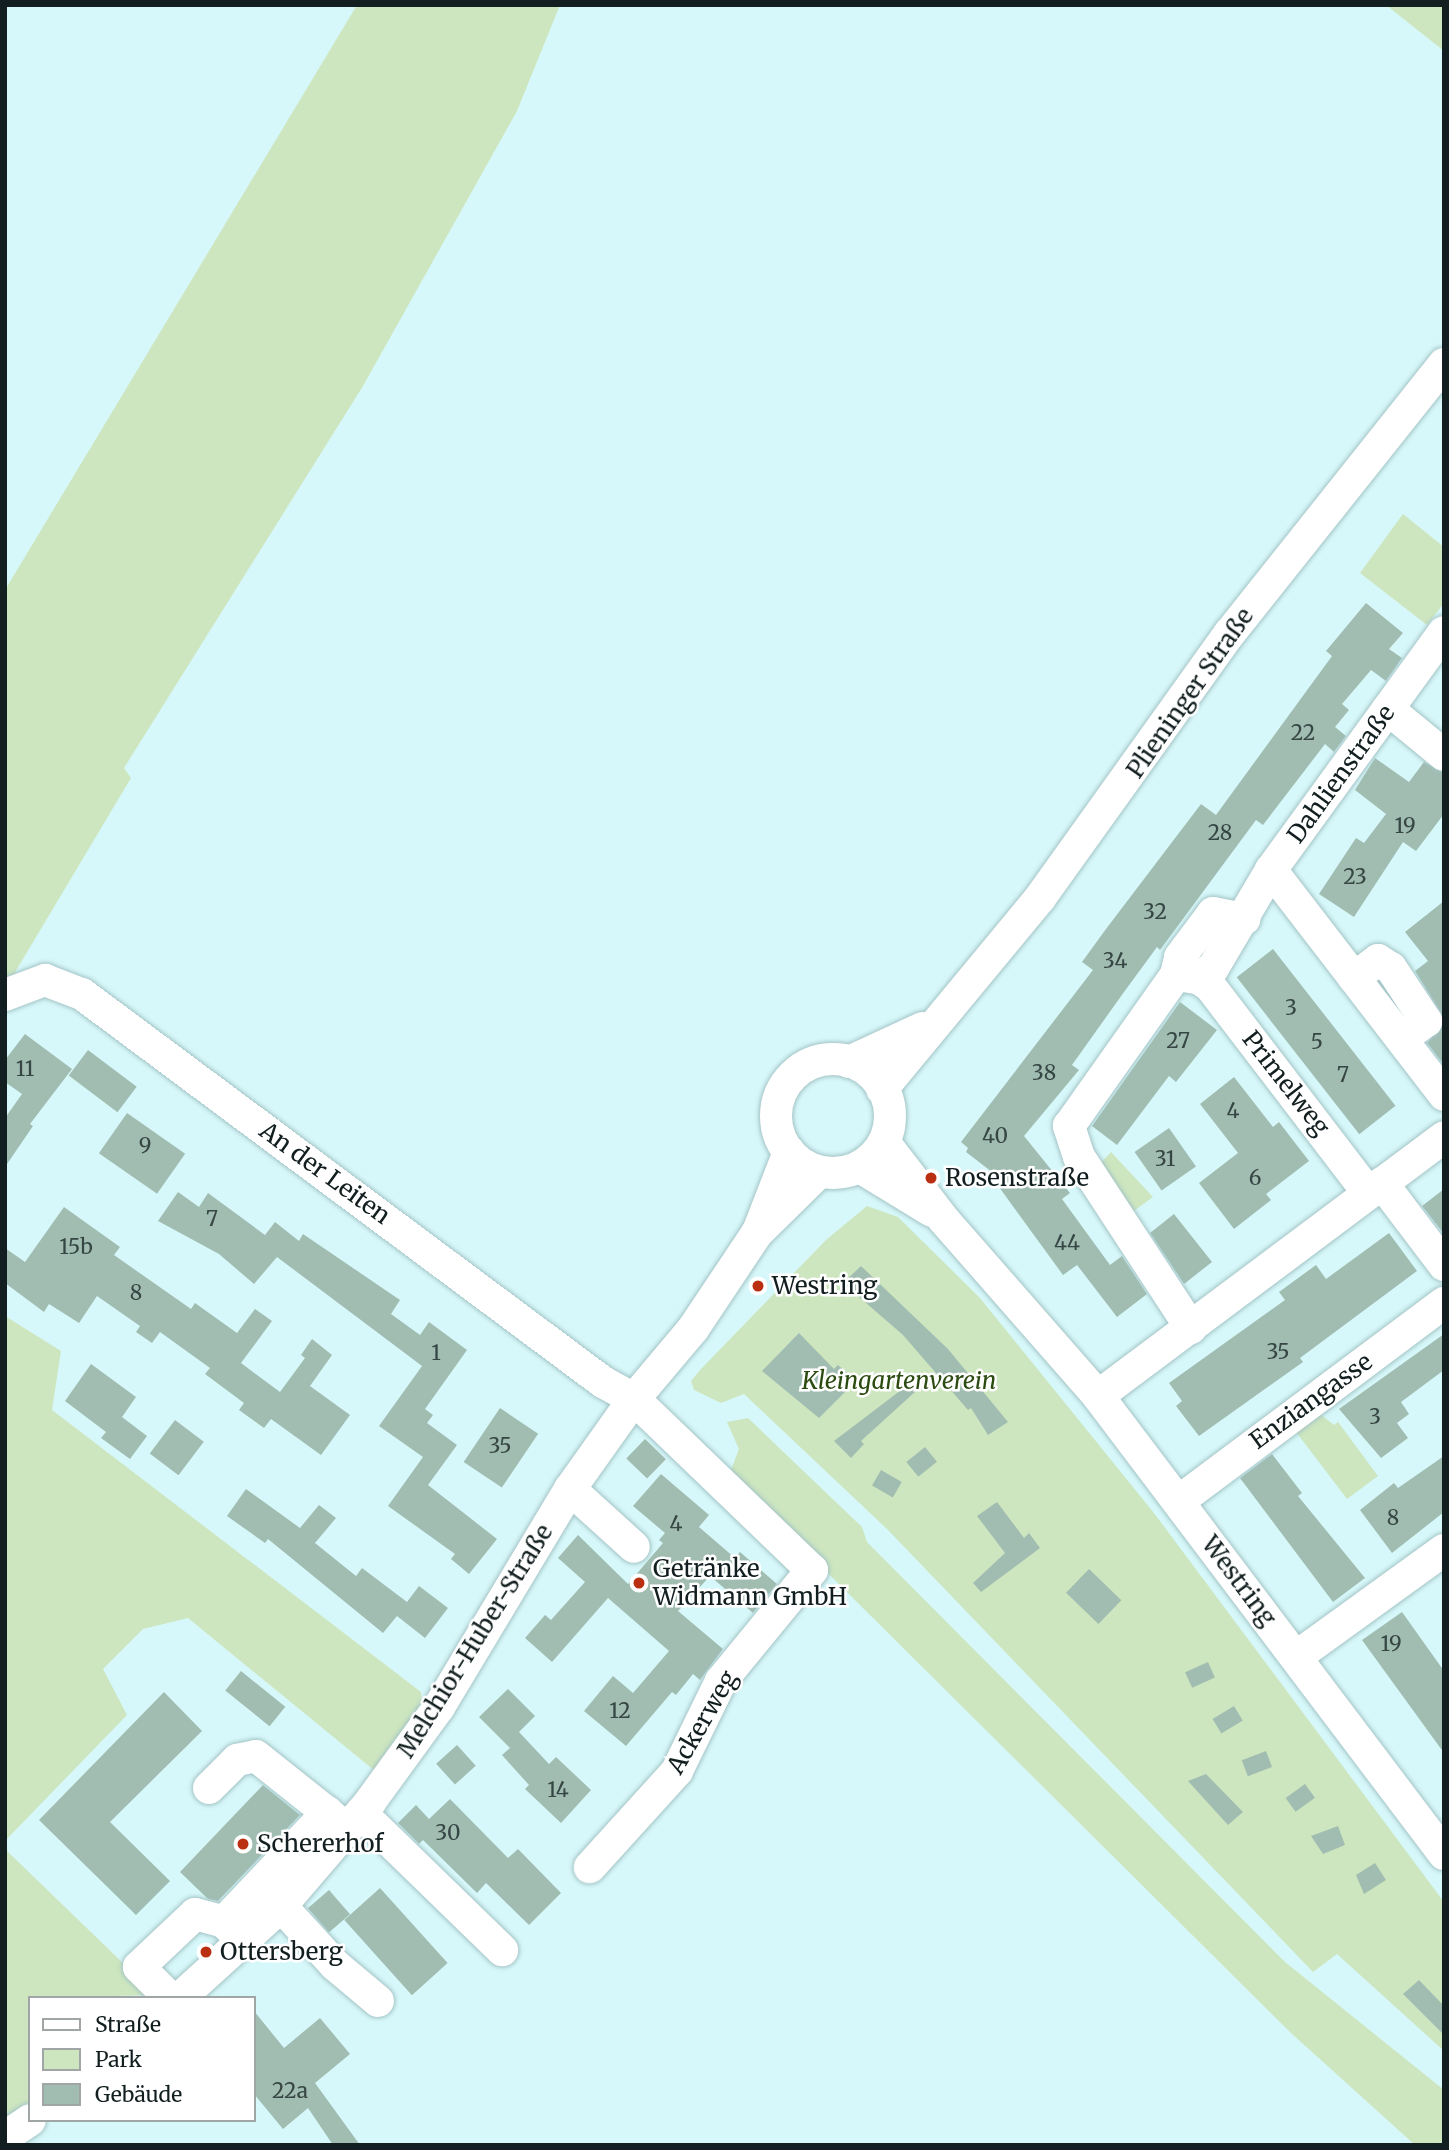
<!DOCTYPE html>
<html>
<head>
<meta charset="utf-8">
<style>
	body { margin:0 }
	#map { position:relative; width:1449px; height:2150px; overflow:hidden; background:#d7f8fa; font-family:Merriweather,serif }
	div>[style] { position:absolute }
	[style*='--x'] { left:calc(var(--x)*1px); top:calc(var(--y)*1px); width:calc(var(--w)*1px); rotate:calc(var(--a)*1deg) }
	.green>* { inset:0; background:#cde6bf }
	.building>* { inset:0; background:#a1bdb1; transform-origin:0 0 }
	.roads { filter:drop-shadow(0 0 2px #a4c4c6) drop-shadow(0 0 2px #a4c4c6) }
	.minor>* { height:32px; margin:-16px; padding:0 16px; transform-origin:16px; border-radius:16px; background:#fff }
	.minor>.ring { margin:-16px; padding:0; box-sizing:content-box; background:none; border:32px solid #fff; border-radius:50% }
	.dots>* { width:19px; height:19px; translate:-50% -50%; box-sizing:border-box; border:4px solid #fff; border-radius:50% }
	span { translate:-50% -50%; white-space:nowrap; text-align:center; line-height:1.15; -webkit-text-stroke:5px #fff; paint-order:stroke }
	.number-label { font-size:21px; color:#364644 }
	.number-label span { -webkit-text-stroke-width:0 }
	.street-label { font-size:24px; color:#121e1f }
	.poi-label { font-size:24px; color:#121e1f }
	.left { translate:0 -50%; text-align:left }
	.park-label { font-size:24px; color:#2b4b10; font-style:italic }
	.frame { position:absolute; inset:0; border:7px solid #121e1f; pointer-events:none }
	.legend { position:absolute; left:28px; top:1996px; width:228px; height:126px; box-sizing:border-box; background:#fff; border:2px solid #a0a5a5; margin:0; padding:9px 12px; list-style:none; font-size:21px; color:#121e1f }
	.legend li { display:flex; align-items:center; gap:14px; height:35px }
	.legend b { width:35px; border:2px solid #a0a5a5 }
</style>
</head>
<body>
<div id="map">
	<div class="green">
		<div style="clip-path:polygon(357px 5px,560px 5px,517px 111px,363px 386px,124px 768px,131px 778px,14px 974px,5px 977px,5px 590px)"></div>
		<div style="clip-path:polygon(1386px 5px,1444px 5px,1444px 51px)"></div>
		<div style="clip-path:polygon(1403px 514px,1444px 547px,1444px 603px,1427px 625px,1360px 573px)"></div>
		<div style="clip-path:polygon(1111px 1152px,1153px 1197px,1127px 1216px,1095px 1169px)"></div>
		<div style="clip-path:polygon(867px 1206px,898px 1217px,980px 1298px,1154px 1513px,1444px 1902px,1444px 2051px,1337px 1954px,1313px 1972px,887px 1529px,744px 1394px,721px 1403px,694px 1390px,691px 1381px,701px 1369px,826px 1240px)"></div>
		<div style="clip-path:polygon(5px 1316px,61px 1351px,52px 1410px,421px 1692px,422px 1702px,375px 1771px,188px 1618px,143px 1629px,103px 1669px,127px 1715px,5px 1841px)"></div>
		<div style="clip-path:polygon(1320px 1414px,1334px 1425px,1338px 1422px,1378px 1476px,1347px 1499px,1293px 1428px)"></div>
		<div style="clip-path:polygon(748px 1418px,862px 1527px,867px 1542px,1285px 1962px,1444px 2090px,1444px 2145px,1415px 2145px,1291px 2033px,729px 1475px,739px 1449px,727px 1422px)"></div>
		<div style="clip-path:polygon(5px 1849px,156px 1995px,30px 1998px,30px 2101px,5px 2121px)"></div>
	</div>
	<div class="building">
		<div style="clip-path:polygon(1366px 603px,1403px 633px,1389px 649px,1402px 658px,1386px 681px,1371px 670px,1342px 704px,1349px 710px,1335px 727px,1346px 736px,1334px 752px,1325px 744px,1263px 825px,1256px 820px,1160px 950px,1157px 947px,1124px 992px,1072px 1065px,1079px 1070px,1024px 1136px,1070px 1193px,1062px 1199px,1110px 1265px,1122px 1256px,1147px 1294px,1117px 1317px,1077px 1265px,1063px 1275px,999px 1187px,1005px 1182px,966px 1152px,968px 1148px,961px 1142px,1093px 970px,1082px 962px,1106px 929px,1201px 804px,1216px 815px,1332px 656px,1326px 651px)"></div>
		<div style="clip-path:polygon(1375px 758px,1409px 782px,1424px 762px,1444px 773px,1444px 814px,1416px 851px,1403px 842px,1354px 917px,1319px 894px,1356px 838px,1364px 843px,1386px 814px,1355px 790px)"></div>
		<div style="clip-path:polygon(1444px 901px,1444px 1018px,1415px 971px,1428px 961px,1405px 932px)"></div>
		<div style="left:1273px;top:949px;width:199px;height:46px;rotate:52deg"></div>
		<div style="clip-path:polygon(1180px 1002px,1217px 1030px,1176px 1082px,1169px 1076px,1117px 1145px,1092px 1126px)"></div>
		<div style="clip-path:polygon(1443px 1025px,1444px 1025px,1444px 1065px,1427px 1043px)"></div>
		<div style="clip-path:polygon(25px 1034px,72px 1069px,30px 1124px,33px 1126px,5px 1167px,5px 1118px,22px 1094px,5px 1082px,5px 1060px)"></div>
		<div style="left:88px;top:1050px;width:61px;height:32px;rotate:37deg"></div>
		<div style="clip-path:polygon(1234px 1077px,1273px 1127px,1279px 1122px,1309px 1161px,1266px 1194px,1271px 1200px,1234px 1229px,1199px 1183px,1238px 1153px,1200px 1104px)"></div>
		<div style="left:127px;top:1113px;width:71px;height:49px;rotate:35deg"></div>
		<div style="left:1169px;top:1128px;width:47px;height:42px;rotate:55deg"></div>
		<div style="clip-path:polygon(1444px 1189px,1444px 1234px,1422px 1206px)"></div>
		<div style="clip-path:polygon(178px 1192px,199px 1207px,208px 1193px,265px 1235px,275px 1222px,299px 1241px,303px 1234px,400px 1300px,391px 1314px,420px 1335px,429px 1322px,467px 1350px,425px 1409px,433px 1415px,427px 1423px,457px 1445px,428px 1485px,497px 1539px,469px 1574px,451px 1559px,455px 1554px,388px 1506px,423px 1457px,379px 1426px,422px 1366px,277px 1257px,254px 1284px,219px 1254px,158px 1221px)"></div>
		<div style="clip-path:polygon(64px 1207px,120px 1247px,114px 1255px,191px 1309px,195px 1303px,237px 1333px,255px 1309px,272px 1321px,241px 1363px,280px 1392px,305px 1358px,301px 1355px,312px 1339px,332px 1355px,310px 1386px,350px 1415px,321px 1455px,271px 1419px,264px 1428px,239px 1410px,244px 1403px,205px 1374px,210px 1368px,160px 1332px,152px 1343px,136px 1332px,140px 1326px,97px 1296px,79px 1323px,49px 1304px,44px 1312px,5px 1283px,5px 1248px,25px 1262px)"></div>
		<div style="clip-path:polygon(1174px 1214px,1212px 1262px,1184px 1284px,1150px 1233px)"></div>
		<div style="clip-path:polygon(1389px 1233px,1417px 1271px,1300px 1358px,1303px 1362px,1199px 1436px,1176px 1406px,1182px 1401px,1169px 1383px,1285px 1300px,1279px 1292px,1316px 1265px,1326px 1279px)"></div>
		<div style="clip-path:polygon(861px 1266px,948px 1349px,1008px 1422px,988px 1435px,971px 1408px,968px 1410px,903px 1335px,843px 1283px)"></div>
		<div style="clip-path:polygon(799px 1333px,834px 1369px,838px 1365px,856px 1381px,819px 1418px,762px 1371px)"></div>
		<div style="clip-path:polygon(1444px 1334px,1444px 1370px,1401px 1402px,1409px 1414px,1397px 1423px,1408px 1438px,1381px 1458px,1339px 1409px)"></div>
		<div style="clip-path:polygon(91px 1364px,136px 1397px,122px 1417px,147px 1436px,130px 1459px,101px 1438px,106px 1432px,65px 1401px)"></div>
		<div style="clip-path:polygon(909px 1384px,916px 1391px,861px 1441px,864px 1444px,851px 1458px,834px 1441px)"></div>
		<div style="left:500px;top:1408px;width:46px;height:65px;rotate:34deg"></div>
		<div style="left:175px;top:1420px;width:36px;height:42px;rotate:37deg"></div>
		<div style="left:645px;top:1439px;width:29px;height:27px;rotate:44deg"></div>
		<div style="left:925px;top:1447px;width:19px;height:24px;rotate:51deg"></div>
		<div style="clip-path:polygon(1272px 1454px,1302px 1493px,1298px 1496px,1365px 1578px,1333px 1602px,1240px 1478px)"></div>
		<div style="clip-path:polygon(1444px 1456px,1444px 1512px,1392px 1553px,1360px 1510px,1394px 1483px,1398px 1488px)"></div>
		<div style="left:881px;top:1470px;width:24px;height:18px;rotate:30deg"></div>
		<div style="clip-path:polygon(661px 1474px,709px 1515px,699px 1527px,735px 1558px,740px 1552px,777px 1584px,753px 1613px,710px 1576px,678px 1611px,723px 1649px,700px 1680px,693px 1674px,676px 1695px,672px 1692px,626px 1746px,584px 1711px,613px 1676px,633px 1693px,669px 1651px,608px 1598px,552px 1662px,525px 1638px,545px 1615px,551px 1620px,585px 1582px,558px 1558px,578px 1535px,628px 1584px,663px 1543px,659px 1540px,665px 1533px,633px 1506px)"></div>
		<div style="clip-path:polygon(246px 1489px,300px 1528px,319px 1505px,336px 1518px,315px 1543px,356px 1576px,362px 1568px,407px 1602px,419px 1586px,448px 1608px,425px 1638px,397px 1616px,383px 1633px,268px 1539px,265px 1543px,227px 1516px)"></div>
		<div style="clip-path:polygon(997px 1502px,1024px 1538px,1029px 1533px,1040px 1548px,981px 1592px,973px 1583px,1005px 1553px,977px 1516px)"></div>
		<div style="left:1089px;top:1569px;width:45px;height:33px;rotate:44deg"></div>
		<div style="clip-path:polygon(1402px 1612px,1444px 1671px,1444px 1753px,1362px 1640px)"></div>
		<div style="left:1208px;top:1662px;width:17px;height:25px;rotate:66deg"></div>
		<div style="left:241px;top:1671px;width:57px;height:25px;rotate:39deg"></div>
		<div style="clip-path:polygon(508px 1689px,535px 1716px,519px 1732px,549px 1764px,556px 1757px,591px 1790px,561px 1823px,525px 1789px,529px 1785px,502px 1755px,510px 1748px,479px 1717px)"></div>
		<div style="clip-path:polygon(164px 1692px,202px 1731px,110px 1822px,170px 1881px,136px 1915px,39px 1820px)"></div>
		<div style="left:1234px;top:1706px;width:17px;height:25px;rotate:59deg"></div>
		<div style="left:457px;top:1745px;width:28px;height:28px;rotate:48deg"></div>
		<div style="left:1266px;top:1751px;width:17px;height:26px;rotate:69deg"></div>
		<div style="clip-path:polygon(1206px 1774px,1243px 1812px,1228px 1825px,1188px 1781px)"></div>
		<div style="left:1305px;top:1784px;width:17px;height:24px;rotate:54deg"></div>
		<div style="clip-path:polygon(263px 1785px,300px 1815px,218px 1901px,208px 1899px,180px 1872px)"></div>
		<div style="clip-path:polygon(450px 1799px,508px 1858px,518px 1849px,561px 1893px,529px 1925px,486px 1883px,477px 1893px,423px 1840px,419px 1844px,398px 1823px,416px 1805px,429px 1819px)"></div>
		<div style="clip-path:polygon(1338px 1826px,1345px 1845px,1323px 1854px,1311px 1836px)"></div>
		<div style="clip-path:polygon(1375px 1863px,1386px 1880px,1364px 1894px,1356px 1875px)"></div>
		<div style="left:380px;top:1888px;width:101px;height:48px;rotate:48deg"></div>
		<div style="left:329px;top:1890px;width:32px;height:28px;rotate:49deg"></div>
		<div style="clip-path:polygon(1419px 1980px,1444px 2006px,1444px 2035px,1403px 1994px)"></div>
		<div style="clip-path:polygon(254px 2011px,284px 2048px,320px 2018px,350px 2054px,315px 2083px,360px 2145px,333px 2145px,308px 2108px,283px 2129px,254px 2094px)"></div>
	</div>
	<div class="roads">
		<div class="minor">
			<div style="--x:1388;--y:709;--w:72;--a:39.4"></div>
			<div style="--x:1271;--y:870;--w:284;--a:52.4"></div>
			<div style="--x:1176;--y:975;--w:18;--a:-77"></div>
			<div style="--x:1180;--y:957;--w:55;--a:-53.1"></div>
			<div style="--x:1213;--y:913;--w:32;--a:11"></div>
			<div style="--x:1198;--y:978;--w:14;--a:34"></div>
			<div style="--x:1210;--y:986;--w:260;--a:52.6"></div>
			<div style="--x:1354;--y:978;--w:30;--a:-37"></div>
			<div style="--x:1378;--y:960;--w:15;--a:32"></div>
			<div style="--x:1391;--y:968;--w:64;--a:56.6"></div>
			<div style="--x:1426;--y:1021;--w:30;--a:143"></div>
			<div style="--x:5;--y:995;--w:43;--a:-20.6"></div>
			<div style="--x:45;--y:980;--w:40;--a:21"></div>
			<div style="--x:82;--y:994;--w:650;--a:36.68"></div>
			<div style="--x:603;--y:1382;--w:35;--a:29"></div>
			<div style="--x:634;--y:1399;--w:247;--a:43.9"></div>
			<div style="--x:812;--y:1570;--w:144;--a:129.3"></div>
			<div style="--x:721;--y:1681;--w:100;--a:116.1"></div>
			<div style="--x:677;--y:1771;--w:130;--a:132.2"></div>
			<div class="ring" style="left:776px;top:1059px;width:82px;height:82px"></div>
			<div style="--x:849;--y:1062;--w:81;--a:-24.7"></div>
			<div style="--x:882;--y:1089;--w:248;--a:-50.4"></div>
			<div style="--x:1040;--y:898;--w:326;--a:-54.4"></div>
			<div style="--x:1230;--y:633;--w:344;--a:-51.5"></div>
			<div style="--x:884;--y:1142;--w:98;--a:52.4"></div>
			<div style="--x:944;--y:1220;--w:234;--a:48.8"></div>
			<div style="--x:1098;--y:1396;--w:574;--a:52.93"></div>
			<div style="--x:860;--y:1167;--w:84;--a:31.4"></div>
			<div style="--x:1382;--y:1183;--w:103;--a:52.9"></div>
			<div style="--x:759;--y:1229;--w:83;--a:-68.7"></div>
			<div style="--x:1191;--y:1328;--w:204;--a:-123.2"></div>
			<div style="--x:1079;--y:1157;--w:33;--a:-108"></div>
			<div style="--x:1069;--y:1126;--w:185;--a:-54.7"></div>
			<div style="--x:1176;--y:975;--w:22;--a:8"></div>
			<div style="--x:1198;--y:978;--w:18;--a:-34"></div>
			<div style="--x:1213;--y:968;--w:114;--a:-59.4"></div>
			<div style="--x:1271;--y:870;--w:294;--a:-54"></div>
			<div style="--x:1098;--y:1396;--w:432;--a:-36.8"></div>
			<div style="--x:570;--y:1489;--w:86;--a:42.2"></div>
			<div style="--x:1179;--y:1501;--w:331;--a:-36.8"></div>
			<div style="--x:1296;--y:1657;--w:183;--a:-35.9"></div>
			<div style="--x:209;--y:1788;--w:40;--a:-45"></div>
			<div style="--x:237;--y:1760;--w:19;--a:-12"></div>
			<div style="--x:256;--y:1756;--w:112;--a:38.5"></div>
			<div style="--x:361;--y:1813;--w:197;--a:44.2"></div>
			<div style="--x:281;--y:1906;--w:80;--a:47.5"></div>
			<div style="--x:335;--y:1965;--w:56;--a:39.9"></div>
			<div style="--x:243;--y:1941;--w:27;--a:-135"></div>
			<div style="--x:224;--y:1922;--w:151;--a:-46.6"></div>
			<div style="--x:170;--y:1998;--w:44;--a:-135"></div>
			<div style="--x:139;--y:1967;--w:77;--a:-43.4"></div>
			<div style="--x:195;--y:1914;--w:30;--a:15"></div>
			<div style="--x:180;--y:1998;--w:137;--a:-42.3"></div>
			<div style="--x:281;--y:1906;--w:137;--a:-49.4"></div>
			<div style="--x:370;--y:1802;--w:117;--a:-54"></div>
			<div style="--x:439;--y:1707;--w:254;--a:-59"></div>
			<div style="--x:570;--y:1489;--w:110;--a:-54.6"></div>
			<div style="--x:634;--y:1399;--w:92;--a:-49.9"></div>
			<div style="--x:693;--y:1329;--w:115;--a:-56.3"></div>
			<div style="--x:757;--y:1233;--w:87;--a:-44.5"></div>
			<div style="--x:5;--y:2137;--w:30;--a:-34"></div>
		</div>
	</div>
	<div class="dots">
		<div style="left:931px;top:1178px;background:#ba2f12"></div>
		<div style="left:758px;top:1286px;background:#ba2f12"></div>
		<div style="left:639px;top:1583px;background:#ba2f12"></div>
		<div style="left:243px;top:1844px;background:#ba2f12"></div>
		<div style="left:206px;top:1952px;background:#ba2f12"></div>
	</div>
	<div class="number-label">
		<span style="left:1303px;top:733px">22</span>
		<span style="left:1405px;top:826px">19</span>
		<span style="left:1220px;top:833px">28</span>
		<span style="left:1355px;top:877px">23</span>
		<span style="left:1155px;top:912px">32</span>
		<span style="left:1115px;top:961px">34</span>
		<span style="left:1291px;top:1008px">3</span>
		<span style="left:1178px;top:1041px">27</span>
		<span style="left:1317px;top:1042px">5</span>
		<span style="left:25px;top:1069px">11</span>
		<span style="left:1044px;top:1073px">38</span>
		<span style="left:1343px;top:1075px">7</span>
		<span style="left:1233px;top:1111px">4</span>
		<span style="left:995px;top:1136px">40</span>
		<span style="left:145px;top:1146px">9</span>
		<span style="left:1165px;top:1159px">31</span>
		<span style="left:1255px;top:1178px">6</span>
		<span style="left:212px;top:1219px">7</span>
		<span style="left:1067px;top:1243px">44</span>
		<span style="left:76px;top:1247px">15b</span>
		<span style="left:136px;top:1293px">8</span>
		<span style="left:1278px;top:1352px">35</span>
		<span style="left:436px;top:1353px">1</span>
		<span style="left:1375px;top:1417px">3</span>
		<span style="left:500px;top:1446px">35</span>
		<span style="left:1393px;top:1518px">8</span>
		<span style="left:676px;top:1524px">4</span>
		<span style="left:1391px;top:1644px">19</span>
		<span style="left:620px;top:1711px">12</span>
		<span style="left:558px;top:1790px">14</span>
		<span style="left:448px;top:1833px">30</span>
		<span style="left:290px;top:2091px">22a</span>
	</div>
	<div class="street-label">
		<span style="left:1190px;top:693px;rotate:-55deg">Plieninger Straße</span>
		<span style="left:1341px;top:774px;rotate:-54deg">Dahlienstraße</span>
		<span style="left:1286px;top:1083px;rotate:52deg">Primelweg</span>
		<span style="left:325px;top:1173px;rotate:36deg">An der Leiten</span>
		<span style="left:1311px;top:1401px;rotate:-36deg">Enziangasse</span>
		<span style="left:1239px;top:1581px;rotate:53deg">Westring</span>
		<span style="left:475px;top:1641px;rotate:-58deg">Melchior-Huber-Straße</span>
		<span style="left:702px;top:1722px;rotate:-60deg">Ackerweg</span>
	</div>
	<div class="poi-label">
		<span class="left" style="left:945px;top:1178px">Rosenstraße</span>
		<span class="left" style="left:772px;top:1286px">Westring</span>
		<span class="left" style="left:653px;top:1583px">Getränke<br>Widmann GmbH</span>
		<span class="left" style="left:257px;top:1844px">Schererhof</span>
		<span class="left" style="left:220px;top:1952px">Ottersberg</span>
	</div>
	<div class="park-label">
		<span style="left:899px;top:1381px">Kleingartenverein</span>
	</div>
	<div class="frame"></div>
	<ul class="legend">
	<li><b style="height:9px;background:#fff"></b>Straße</li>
	<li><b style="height:19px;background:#cde6bf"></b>Park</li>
	<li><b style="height:19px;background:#a1bdb1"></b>Gebäude</li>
	</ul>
</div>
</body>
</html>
